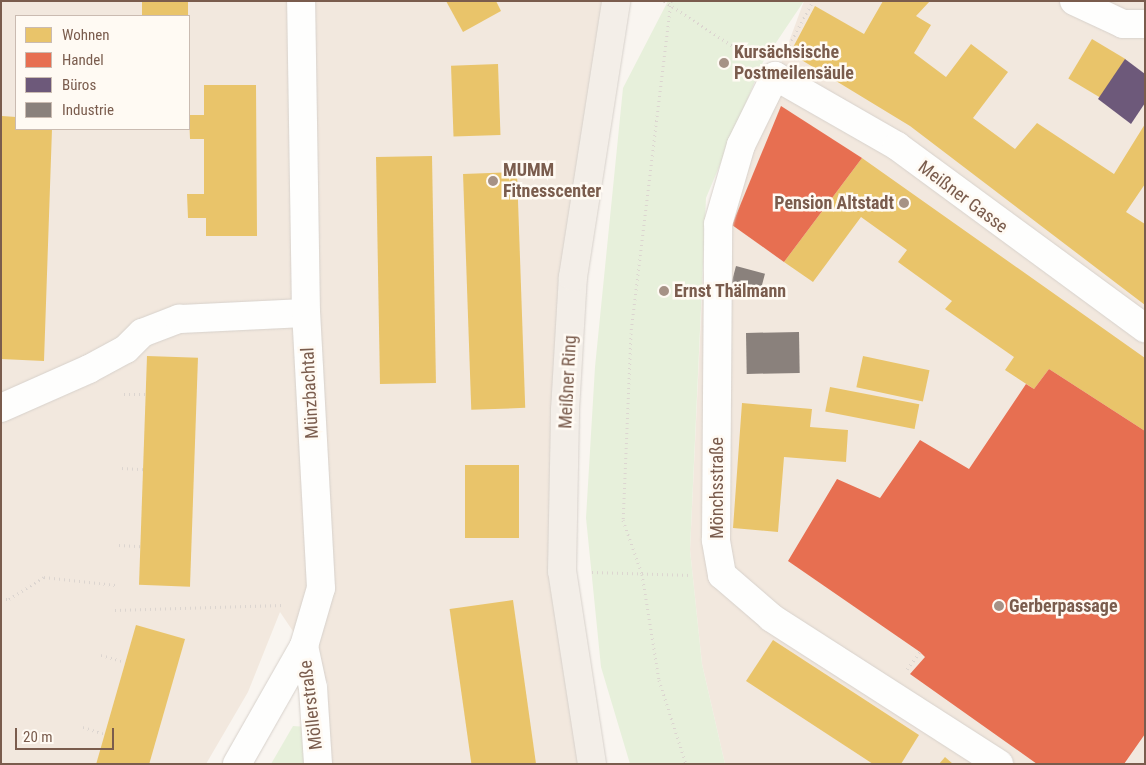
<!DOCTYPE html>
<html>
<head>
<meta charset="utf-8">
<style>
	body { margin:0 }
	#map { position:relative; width:1146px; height:765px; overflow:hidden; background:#f9f5f0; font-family:"Roboto Condensed",sans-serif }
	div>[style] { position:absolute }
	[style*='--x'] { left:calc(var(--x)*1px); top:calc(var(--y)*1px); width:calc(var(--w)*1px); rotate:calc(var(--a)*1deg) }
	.residential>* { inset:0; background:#f2e8de }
	.green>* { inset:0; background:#e7f0db }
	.homes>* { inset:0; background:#e9c46a; transform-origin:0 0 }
	.shops>* { inset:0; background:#e76f51 }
	.offices>* { inset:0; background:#6d597a }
	.industry>* { inset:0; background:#8a817c; transform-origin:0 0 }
	.path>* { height:3px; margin-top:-1.5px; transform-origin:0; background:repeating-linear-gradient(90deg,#dcd5d0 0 1px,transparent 0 5px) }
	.roads { filter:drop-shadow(0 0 1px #d7d1cb) drop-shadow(0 0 1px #d7d1cb) }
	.minor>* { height:28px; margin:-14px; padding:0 14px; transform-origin:14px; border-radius:14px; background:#fefefd }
	.major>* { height:28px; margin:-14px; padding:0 14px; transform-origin:14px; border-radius:14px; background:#f3eee8 }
	.dots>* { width:14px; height:14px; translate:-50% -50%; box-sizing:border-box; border:2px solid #fffaf3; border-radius:50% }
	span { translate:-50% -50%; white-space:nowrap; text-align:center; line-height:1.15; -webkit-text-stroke:5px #fffaf3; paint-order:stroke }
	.poi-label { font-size:18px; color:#7a5c4d; font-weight:700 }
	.left { translate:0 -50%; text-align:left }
	.right { translate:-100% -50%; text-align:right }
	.street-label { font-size:18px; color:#7a5c4d }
	.frame { position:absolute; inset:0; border:2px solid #7a5c4d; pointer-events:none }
	.legend { position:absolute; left:15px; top:15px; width:175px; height:115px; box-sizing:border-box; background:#fffaf3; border:1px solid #cabbb1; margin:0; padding:6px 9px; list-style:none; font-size:15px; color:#7a5c4d }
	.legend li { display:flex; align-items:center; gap:10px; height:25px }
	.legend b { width:25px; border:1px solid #cabbb1 }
	.scale { position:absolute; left:15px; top:728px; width:99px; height:22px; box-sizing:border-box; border:2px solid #7a5c4d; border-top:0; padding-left:6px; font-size:15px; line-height:18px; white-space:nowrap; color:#7a5c4d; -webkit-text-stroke:4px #fffaf3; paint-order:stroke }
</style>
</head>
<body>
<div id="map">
	<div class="residential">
		<div style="clip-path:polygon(evenodd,1px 1px,606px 1px,560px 302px,586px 764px,326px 764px,328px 683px,280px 612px,248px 692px,206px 764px,1px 764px,1px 1px,16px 16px,189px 16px,189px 129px,16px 129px,16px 16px)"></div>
		<div style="clip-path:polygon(804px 1px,1145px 1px,1145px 764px,725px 764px,702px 664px,690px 550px,703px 274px)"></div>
	</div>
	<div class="green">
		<div style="clip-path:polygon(668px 1px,804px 1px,763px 62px,706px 198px,690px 550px,702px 664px,725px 764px,630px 764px,601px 667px,586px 518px,595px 367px,623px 88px)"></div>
		<div style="clip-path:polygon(293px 726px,307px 727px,306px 764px,271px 764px)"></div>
	</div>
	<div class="homes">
		<div style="left:142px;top:1px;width:46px;height:15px"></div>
		<div style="clip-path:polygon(446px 1px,496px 1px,501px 11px,463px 32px)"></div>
		<div style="clip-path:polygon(883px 1px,930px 1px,916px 16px,931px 25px,914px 53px,946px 77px,971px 44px,1008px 72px,973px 118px,1015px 149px,1037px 123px,1114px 174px,1145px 124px,1145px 184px,1126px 212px,1145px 224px,1145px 305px,910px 126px,790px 53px,815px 6px,864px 34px)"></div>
		<div style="left:1092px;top:39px;width:39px;height:46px;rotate:31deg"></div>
		<div style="left:498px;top:64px;width:71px;height:47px;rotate:88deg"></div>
		<div style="clip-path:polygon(204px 85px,256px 85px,257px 236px,206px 236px,206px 218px,188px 218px,187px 194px,204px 194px,204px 139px,190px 139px,189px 115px,204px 115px)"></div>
		<div style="clip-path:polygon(2px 116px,16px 117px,16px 129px,52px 129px,44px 361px,1px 359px)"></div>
		<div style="left:432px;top:156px;width:227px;height:56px;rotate:89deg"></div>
		<div style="clip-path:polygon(862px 158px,1145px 358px,1145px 431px,1049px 369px,1034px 389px,1005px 370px,1014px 357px,945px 309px,952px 301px,898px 262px,907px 250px,861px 217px,813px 282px,784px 262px)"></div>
		<div style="left:517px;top:172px;width:236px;height:54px;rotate:88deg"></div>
		<div style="left:147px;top:356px;width:51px;height:229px;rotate:2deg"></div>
		<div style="left:863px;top:356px;width:68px;height:32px;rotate:12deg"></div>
		<div style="left:830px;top:387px;width:91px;height:25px;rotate:11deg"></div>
		<div style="clip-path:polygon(742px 403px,812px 409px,810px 427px,848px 430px,846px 462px,784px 457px,778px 532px,733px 528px)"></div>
		<div style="left:465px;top:465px;width:54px;height:73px"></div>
		<div style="left:513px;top:600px;width:166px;height:64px;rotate:82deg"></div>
		<div style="left:136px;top:625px;width:51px;height:144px;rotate:16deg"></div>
		<div style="clip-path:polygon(773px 640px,919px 735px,901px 764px,873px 764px,746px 681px)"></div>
		<div style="clip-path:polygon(945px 757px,953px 764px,939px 764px)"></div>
	</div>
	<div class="shops">
		<div style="clip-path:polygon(781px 106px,862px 158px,784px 262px,732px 225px)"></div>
		<div style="clip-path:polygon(1049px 369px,1145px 431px,1145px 734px,1124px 764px,1037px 764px,910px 674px,925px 657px,920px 652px,788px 561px,837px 479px,880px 498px,920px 440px,969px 469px,1026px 384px,1034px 389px)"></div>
	</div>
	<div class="offices">
		<div style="clip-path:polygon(1125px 59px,1145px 74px,1145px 103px,1131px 124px,1098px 99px)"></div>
	</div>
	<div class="industry">
		<div style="left:736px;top:266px;width:30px;height:18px;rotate:15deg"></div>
		<div style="left:799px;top:332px;width:41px;height:53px;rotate:89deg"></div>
	</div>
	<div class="path">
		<div style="--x:664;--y:1;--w:104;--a:33.2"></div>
		<div style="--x:671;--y:1;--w:334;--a:96.9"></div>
		<div style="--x:631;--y:333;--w:187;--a:92.4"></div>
		<div style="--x:623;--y:520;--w:57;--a:70.6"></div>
		<div style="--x:642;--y:574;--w:107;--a:80.9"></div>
		<div style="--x:659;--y:680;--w:88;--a:72.2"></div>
		<div style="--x:787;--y:49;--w:55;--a:-61.6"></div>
		<div style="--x:124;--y:394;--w:22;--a:0"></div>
		<div style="--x:122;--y:468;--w:22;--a:3"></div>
		<div style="--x:119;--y:545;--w:22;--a:3"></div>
		<div style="--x:592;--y:572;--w:99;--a:1.7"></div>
		<div style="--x:1;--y:599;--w:8;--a:0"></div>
		<div style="--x:9;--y:599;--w:41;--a:-32.2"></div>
		<div style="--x:44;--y:577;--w:72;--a:6.3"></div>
		<div style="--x:115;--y:610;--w:169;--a:-1.7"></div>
		<div style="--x:101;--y:655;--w:25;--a:16"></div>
		<div style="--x:907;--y:669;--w:21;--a:-53"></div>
		<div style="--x:83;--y:727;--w:23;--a:18"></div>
	</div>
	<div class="roads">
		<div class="minor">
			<div style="--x:1074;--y:1;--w:54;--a:25.1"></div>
			<div style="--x:1123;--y:24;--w:22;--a:0"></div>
			<div style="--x:1;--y:408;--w:96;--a:-23.9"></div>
			<div style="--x:89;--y:369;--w:42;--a:-28.4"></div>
			<div style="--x:126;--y:349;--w:23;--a:-45"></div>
			<div style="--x:142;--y:333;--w:40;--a:-21"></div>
			<div style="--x:179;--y:319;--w:127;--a:-2.7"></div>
			<div style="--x:304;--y:646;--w:43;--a:77.9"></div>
			<div style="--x:313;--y:688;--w:76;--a:86.2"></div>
			<div style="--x:237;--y:764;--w:136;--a:-60.4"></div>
			<div style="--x:304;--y:646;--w:60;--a:-73.7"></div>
			<div style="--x:321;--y:588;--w:275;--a:-93.1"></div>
			<div style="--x:306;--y:313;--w:312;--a:-90.9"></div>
			<div style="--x:999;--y:764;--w:270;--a:-147.3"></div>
			<div style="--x:772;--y:618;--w:66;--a:-139.3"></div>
			<div style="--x:722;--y:575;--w:36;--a:-100"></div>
			<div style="--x:716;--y:540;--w:316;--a:-89.6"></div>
			<div style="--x:718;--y:224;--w:82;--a:-73.8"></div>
			<div style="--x:741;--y:145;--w:77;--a:-63.8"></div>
			<div style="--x:775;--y:76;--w:141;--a:29.8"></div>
			<div style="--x:897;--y:146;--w:308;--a:36.3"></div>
		</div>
		<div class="major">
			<div style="--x:592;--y:764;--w:195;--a:-98.8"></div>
			<div style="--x:562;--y:571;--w:161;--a:-88.9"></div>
			<div style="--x:565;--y:410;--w:133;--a:-86.6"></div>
			<div style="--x:573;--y:277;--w:279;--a:-81.1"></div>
		</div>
	</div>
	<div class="dots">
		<div style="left:724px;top:63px;background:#a69286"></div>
		<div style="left:493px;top:181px;background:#a69286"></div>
		<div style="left:904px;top:203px;background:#a69286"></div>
		<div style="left:664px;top:291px;background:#a69286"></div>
		<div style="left:999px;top:606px;background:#a69286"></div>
	</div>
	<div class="poi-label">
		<span class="left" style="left:734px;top:63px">Kursächsische<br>Postmeilensäule</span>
		<span class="left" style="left:503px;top:181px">MUMM<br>Fitnesscenter</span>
		<span class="right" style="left:894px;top:203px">Pension Altstadt</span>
		<span class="left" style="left:674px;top:291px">Ernst Thälmann</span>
		<span class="left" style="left:1009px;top:606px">Gerberpassage</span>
	</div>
	<div class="street-label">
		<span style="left:963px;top:197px;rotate:37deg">Meißner Gasse</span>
		<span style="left:568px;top:382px;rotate:-87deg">Meißner Ring</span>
		<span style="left:310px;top:393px;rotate:-93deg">Münzbachtal</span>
		<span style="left:717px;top:488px;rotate:-90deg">Mönchsstraße</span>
		<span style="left:311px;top:705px;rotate:-97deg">Möllerstraße</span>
	</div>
	<div class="frame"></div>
	<ul class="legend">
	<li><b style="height:14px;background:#e9c46a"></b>Wohnen</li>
	<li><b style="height:14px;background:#e76f51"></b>Handel</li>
	<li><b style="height:14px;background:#6d597a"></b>Büros</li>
	<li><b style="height:14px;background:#8a817c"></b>Industrie</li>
	</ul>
	<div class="scale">20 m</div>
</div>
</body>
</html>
